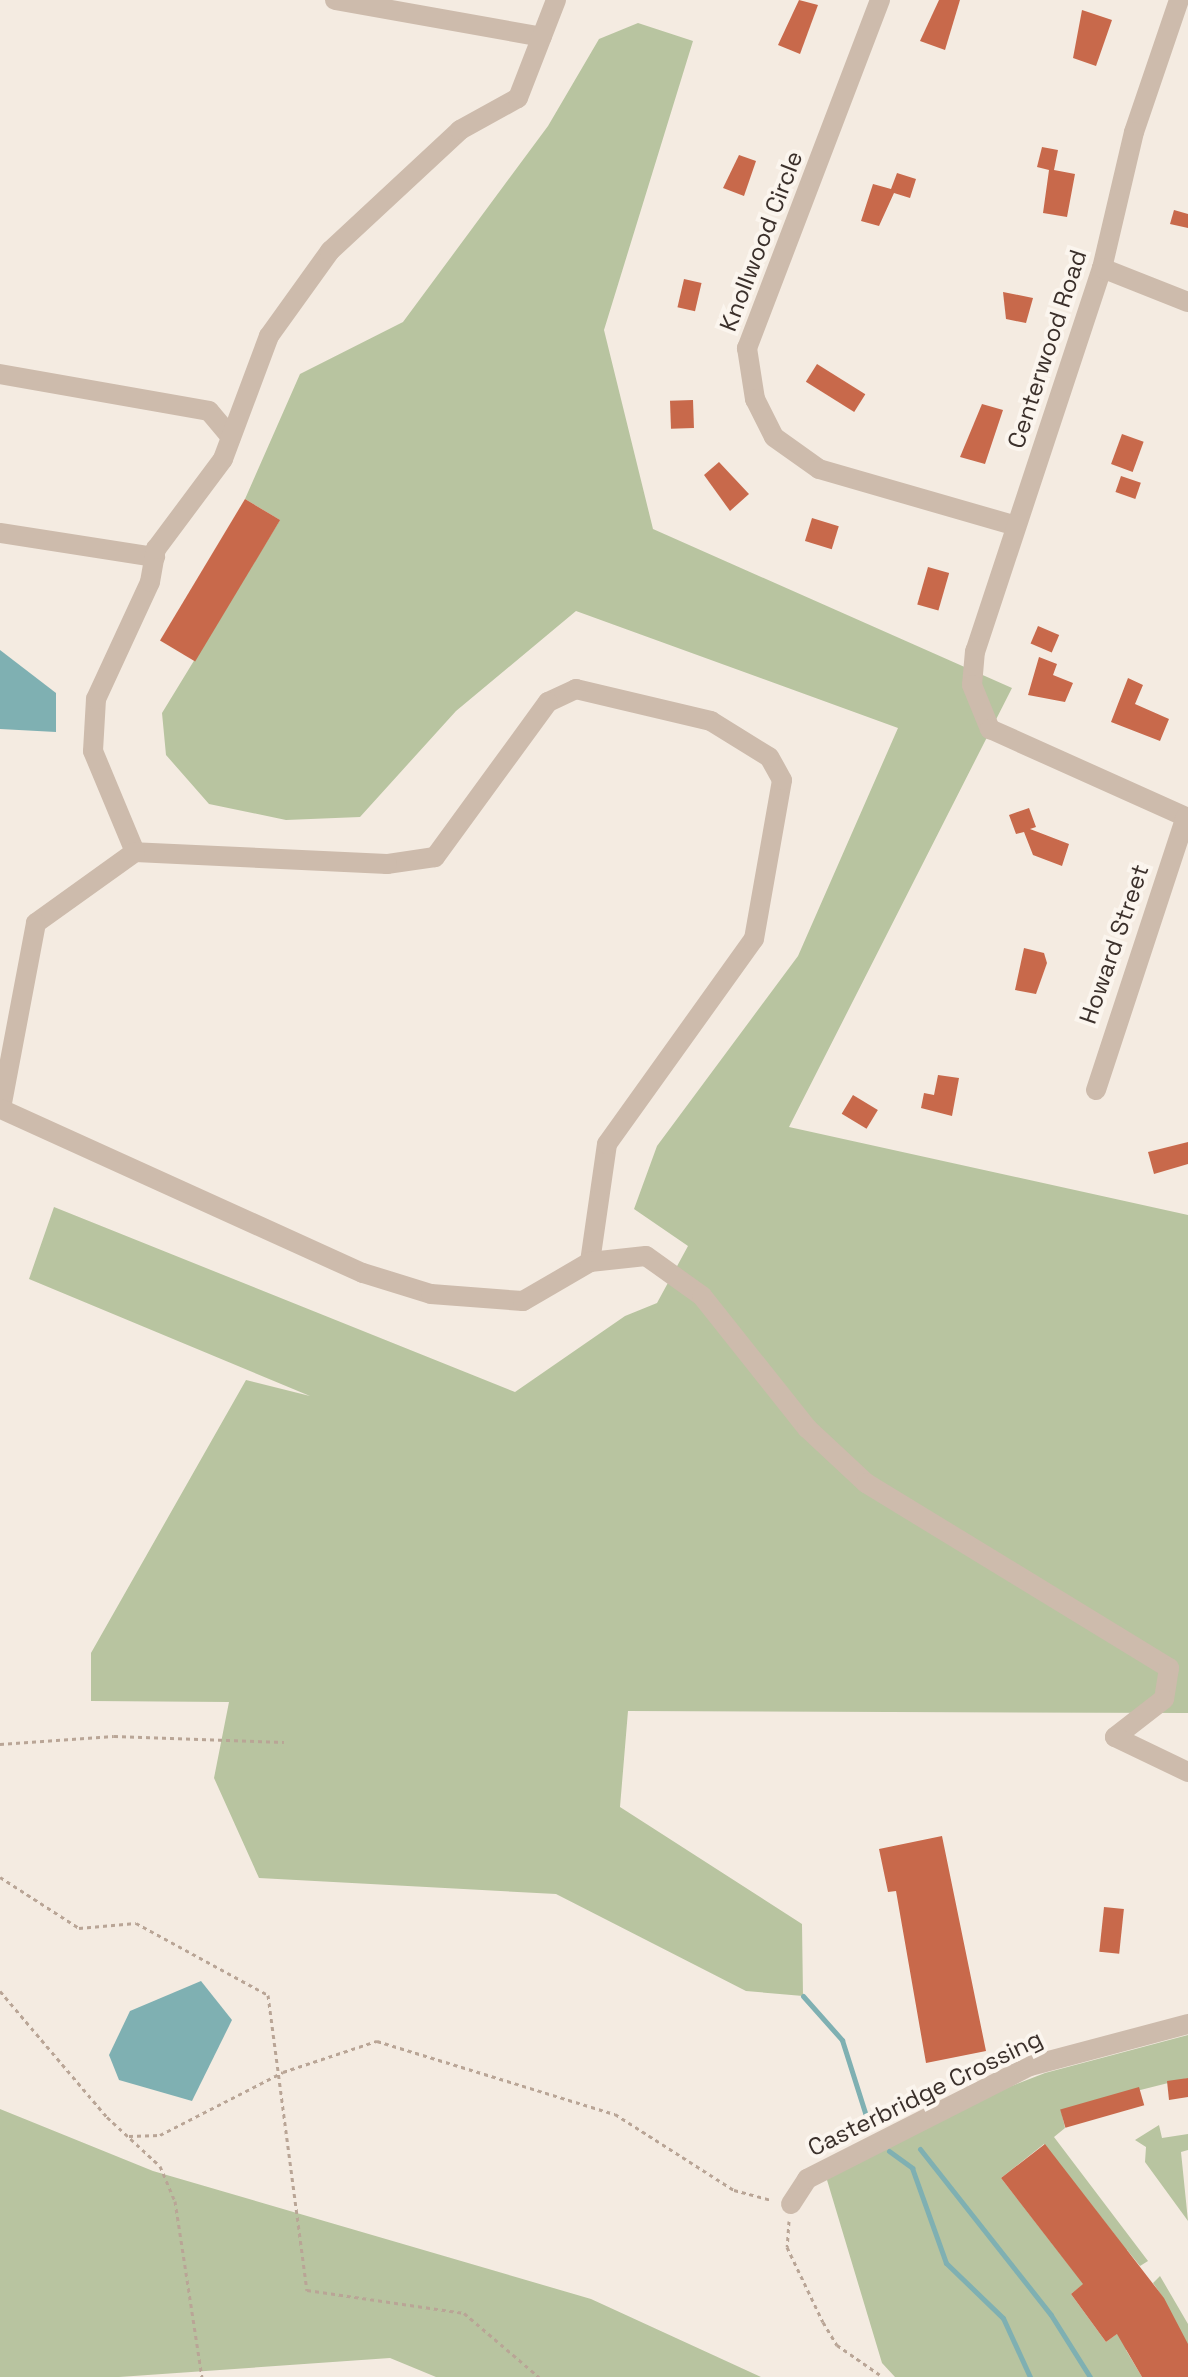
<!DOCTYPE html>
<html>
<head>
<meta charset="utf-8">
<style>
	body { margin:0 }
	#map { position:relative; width:1188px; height:2377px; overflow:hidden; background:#f4ebe1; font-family:"Space Grotesk",sans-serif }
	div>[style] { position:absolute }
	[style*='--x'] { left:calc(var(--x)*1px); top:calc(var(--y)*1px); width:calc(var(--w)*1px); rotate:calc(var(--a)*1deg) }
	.green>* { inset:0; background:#b8c4a0 }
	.water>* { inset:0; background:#7fb0b2 }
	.stream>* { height:5px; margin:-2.5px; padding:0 2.5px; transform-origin:2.5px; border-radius:2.5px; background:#7fb0b2 }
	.building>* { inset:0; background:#c8694b; transform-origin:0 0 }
	.path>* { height:3px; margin-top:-1.5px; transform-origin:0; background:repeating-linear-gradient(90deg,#b9a596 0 4px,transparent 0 8px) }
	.minor>* { height:20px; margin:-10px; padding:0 10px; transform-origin:10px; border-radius:10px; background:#cdbbac }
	span { translate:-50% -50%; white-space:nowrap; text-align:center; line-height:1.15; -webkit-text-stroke:8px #fbf5ee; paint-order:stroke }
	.street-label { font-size:24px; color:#3b302b }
</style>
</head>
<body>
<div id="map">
	<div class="green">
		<div style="clip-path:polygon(638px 23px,693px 41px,604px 330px,653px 529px,1012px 688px,789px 1127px,1188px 1215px,1188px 1713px,628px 1711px,620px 1807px,802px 1924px,803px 1996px,746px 1991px,556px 1894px,259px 1878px,214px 1778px,229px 1702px,91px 1701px,91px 1653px,246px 1380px,310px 1396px,29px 1279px,54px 1207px,515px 1392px,625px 1316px,657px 1303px,688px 1246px,634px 1209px,657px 1146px,798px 956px,898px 728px,576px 611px,456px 711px,360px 817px,286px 820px,209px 804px,166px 755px,162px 713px,280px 520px,245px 499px,300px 374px,403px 322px,548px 126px,599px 39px)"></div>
		<div style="clip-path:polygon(evenodd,1188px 2035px,1188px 2078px,1061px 2110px,1065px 2128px,1054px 2137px,1148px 2261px,1140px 2266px,1127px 2250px,1071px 2294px,1106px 2342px,1164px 2299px,1153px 2283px,1160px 2276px,1188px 2324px,1188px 2344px,1126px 2350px,1142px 2377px,895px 2377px,882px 2363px,824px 2170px,901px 2129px,1045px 2073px,1188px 2035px,1044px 2144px,1118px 2239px,1075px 2273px,1001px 2178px,1044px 2144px)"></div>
		<div style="clip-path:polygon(0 2109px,153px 2171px,591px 2299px,761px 2377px,436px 2377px,390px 2358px,119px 2377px,0 2377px)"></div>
		<div style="clip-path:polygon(1159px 2125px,1162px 2138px,1188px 2134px,1188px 2150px,1181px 2152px,1188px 2221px,1145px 2162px,1146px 2147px,1135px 2140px)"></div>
	</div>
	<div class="water">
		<div style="clip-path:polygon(0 650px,56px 693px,56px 732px,0 729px)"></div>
		<div style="clip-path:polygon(201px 1981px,232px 2020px,192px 2101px,119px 2080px,109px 2055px,130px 2011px)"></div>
	</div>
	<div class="stream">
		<div style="--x:803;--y:1996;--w:59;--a:48.4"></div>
		<div style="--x:842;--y:2040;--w:86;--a:72.4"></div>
		<div style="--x:920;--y:2149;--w:211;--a:51.7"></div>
		<div style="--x:1051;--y:2315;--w:73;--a:57.8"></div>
		<div style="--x:889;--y:2151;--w:29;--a:36"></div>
		<div style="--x:912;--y:2168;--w:101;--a:70.3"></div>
		<div style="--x:946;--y:2263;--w:79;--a:44"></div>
		<div style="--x:1003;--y:2318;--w:65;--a:65.4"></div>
	</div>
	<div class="building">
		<div style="clip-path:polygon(799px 0,818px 5px,800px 54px,778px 45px)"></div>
		<div style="clip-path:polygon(939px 0,960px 0,945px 50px,920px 41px)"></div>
		<div style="clip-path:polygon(1082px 10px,1112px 20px,1096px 66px,1073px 58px)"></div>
		<div style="clip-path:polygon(1042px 147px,1058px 150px,1054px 170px,1075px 174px,1067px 217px,1043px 213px,1049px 170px,1037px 167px)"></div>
		<div style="clip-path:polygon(739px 155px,756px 161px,744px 196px,723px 188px)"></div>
		<div style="clip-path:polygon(897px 173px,916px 179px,910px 198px,894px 193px,879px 226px,861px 221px,873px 184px,891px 189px)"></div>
		<div style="clip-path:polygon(1174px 210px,1188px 214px,1188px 228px,1170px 224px)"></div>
		<div style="left:684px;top:279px;width:18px;height:29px;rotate:13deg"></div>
		<div style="clip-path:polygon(1003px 292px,1033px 298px,1026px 323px,1006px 319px)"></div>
		<div style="left:817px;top:364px;width:57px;height:21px;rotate:32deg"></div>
		<div style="left:693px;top:400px;width:28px;height:23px;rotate:88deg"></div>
		<div style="clip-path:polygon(982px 404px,1003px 410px,985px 464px,960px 457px)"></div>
		<div style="left:1122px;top:434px;width:23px;height:32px;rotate:20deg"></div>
		<div style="clip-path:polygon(719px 462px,749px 494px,730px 511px,704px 475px)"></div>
		<div style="left:1121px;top:476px;width:21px;height:17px;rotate:19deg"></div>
		<div style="left:245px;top:499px;width:41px;height:165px;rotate:31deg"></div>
		<div style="left:812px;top:518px;width:28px;height:24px;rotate:17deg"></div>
		<div style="left:928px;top:567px;width:22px;height:39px;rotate:16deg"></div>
		<div style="left:1038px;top:626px;width:23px;height:19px;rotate:23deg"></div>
		<div style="clip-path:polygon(1039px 657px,1057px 664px,1053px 675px,1073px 683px,1065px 702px,1028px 695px)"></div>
		<div style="clip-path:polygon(1128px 678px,1143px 685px,1135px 704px,1169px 719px,1160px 741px,1111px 722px)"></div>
		<div style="clip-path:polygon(1029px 808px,1036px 827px,1030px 829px,1069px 844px,1062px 866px,1033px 855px,1024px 832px,1016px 834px,1009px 815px)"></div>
		<div style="clip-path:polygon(1024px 948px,1044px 953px,1047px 963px,1036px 994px,1015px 990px)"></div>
		<div style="clip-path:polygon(938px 1075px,959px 1078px,952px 1116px,921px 1108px,924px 1093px,934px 1095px)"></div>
		<div style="left:853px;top:1095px;width:29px;height:22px;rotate:31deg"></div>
		<div style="clip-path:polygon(1188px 1142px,1188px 1164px,1154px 1174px,1148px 1152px)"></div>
		<div style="clip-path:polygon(942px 1836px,986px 2051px,926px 2063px,896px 1891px,888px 1892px,879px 1849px)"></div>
		<div style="left:1104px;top:1907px;width:20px;height:45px;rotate:6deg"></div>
		<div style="clip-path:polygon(1188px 2078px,1188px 2097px,1169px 2100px,1167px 2081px)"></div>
		<div style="left:1139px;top:2087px;width:19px;height:82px;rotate:74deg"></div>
		<div style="clip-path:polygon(1045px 2144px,1164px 2298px,1188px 2344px,1188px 2377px,1142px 2377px,1117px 2334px,1106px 2342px,1071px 2294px,1083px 2284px,1001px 2178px)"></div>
	</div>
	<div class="path">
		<div style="--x:0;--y:1744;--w:114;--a:-4"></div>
		<div style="--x:114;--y:1736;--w:170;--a:2"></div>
		<div style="--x:0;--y:1877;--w:94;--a:32.8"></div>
		<div style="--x:79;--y:1928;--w:57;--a:-5"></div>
		<div style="--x:136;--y:1923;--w:150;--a:28.6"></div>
		<div style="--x:268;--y:1995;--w:298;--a:82.5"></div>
		<div style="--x:307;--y:2290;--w:159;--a:8.3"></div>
		<div style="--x:464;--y:2313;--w:99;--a:40.5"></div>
		<div style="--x:0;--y:1991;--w:165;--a:49.7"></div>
		<div style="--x:107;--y:2117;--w:72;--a:42.8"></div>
		<div style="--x:160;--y:2166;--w:38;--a:67"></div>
		<div style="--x:175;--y:2201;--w:178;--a:81.3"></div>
		<div style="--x:129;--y:2136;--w:31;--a:-2"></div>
		<div style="--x:160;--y:2135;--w:138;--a:-27.1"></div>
		<div style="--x:283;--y:2072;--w:99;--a:-18.3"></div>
		<div style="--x:377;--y:2041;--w:249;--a:17.1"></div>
		<div style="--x:615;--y:2114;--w:141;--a:32.6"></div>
		<div style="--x:734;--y:2190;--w:39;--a:15"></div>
		<div style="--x:789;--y:2221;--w:26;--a:94"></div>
		<div style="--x:787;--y:2247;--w:83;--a:64.4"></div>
		<div style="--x:823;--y:2322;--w:27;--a:59"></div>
		<div style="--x:837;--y:2345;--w:56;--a:34.8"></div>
	</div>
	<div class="minor">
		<div style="--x:335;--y:0;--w:210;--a:10.1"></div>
		<div style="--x:880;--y:0;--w:373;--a:110.9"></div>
		<div style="--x:747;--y:348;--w:52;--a:81.1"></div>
		<div style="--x:755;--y:399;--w:42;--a:63.4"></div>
		<div style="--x:774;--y:437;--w:55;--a:35.4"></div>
		<div style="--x:819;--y:469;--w:205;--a:16.1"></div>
		<div style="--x:1179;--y:0;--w:139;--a:108.8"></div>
		<div style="--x:1134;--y:132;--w:140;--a:103.2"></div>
		<div style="--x:1102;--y:268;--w:404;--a:108.3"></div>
		<div style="--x:975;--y:651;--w:34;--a:95"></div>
		<div style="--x:972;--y:685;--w:48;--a:67.8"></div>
		<div style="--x:990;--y:729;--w:217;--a:24.2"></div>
		<div style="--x:1102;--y:268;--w:92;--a:21.6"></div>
		<div style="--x:0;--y:374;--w:212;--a:10"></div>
		<div style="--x:209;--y:411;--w:34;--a:50"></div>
		<div style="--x:0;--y:533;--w:157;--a:8.8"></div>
		<div style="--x:135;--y:852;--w:109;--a:-112.6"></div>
		<div style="--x:93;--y:751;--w:52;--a:-86.7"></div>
		<div style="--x:96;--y:699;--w:129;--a:-65.2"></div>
		<div style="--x:150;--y:582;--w:34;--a:-80"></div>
		<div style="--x:156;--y:549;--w:112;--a:-53.3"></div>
		<div style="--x:223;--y:459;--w:131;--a:-69.5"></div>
		<div style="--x:269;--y:336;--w:105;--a:-54.3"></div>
		<div style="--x:330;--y:251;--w:178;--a:-42.9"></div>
		<div style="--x:460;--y:130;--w:66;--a:-28.9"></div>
		<div style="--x:518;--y:98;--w:105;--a:-68.8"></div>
		<div style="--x:1096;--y:1090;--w:287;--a:-71.8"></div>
		<div style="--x:590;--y:1262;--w:119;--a:-81.8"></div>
		<div style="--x:607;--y:1144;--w:252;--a:-54.4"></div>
		<div style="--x:754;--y:939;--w:161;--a:-80"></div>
		<div style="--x:782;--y:780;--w:26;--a:-119"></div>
		<div style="--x:769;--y:757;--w:68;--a:-148.2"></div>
		<div style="--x:711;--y:721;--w:139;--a:-166.7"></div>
		<div style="--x:576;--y:689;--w:31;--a:155"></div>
		<div style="--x:548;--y:702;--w:192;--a:126.1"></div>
		<div style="--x:435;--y:857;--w:49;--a:171.7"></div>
		<div style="--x:387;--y:864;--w:252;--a:-177.3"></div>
		<div style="--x:135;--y:852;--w:122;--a:144.4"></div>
		<div style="--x:36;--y:923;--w:189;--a:100.7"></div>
		<div style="--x:1;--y:1109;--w:397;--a:24.4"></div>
		<div style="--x:363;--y:1273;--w:71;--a:17.2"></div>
		<div style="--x:431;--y:1294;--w:92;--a:4.4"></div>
		<div style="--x:523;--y:1301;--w:78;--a:-30.2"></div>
		<div style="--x:590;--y:1262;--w:56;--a:-6.1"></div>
		<div style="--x:646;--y:1256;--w:69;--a:35.5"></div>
		<div style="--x:702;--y:1296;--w:169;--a:51.5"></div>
		<div style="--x:807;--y:1428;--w:81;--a:43"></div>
		<div style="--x:866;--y:1483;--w:355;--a:31.4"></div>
		<div style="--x:1169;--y:1668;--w:31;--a:99"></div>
		<div style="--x:1164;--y:1699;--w:62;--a:142.2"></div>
		<div style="--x:1115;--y:1737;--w:81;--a:25.6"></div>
		<div style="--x:791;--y:2204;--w:30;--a:-57"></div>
		<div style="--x:807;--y:2179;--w:250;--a:-26.9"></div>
		<div style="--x:1030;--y:2066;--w:163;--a:-14.9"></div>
	</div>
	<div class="street-label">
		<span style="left:761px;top:241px;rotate:-69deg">Knollwood Circle</span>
		<span style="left:1047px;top:349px;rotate:-72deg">Centerwood Road</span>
		<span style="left:1114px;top:944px;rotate:-71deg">Howard Street</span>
		<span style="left:925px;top:2093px;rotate:-26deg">Casterbridge Crossing</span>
	</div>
</div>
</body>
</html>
